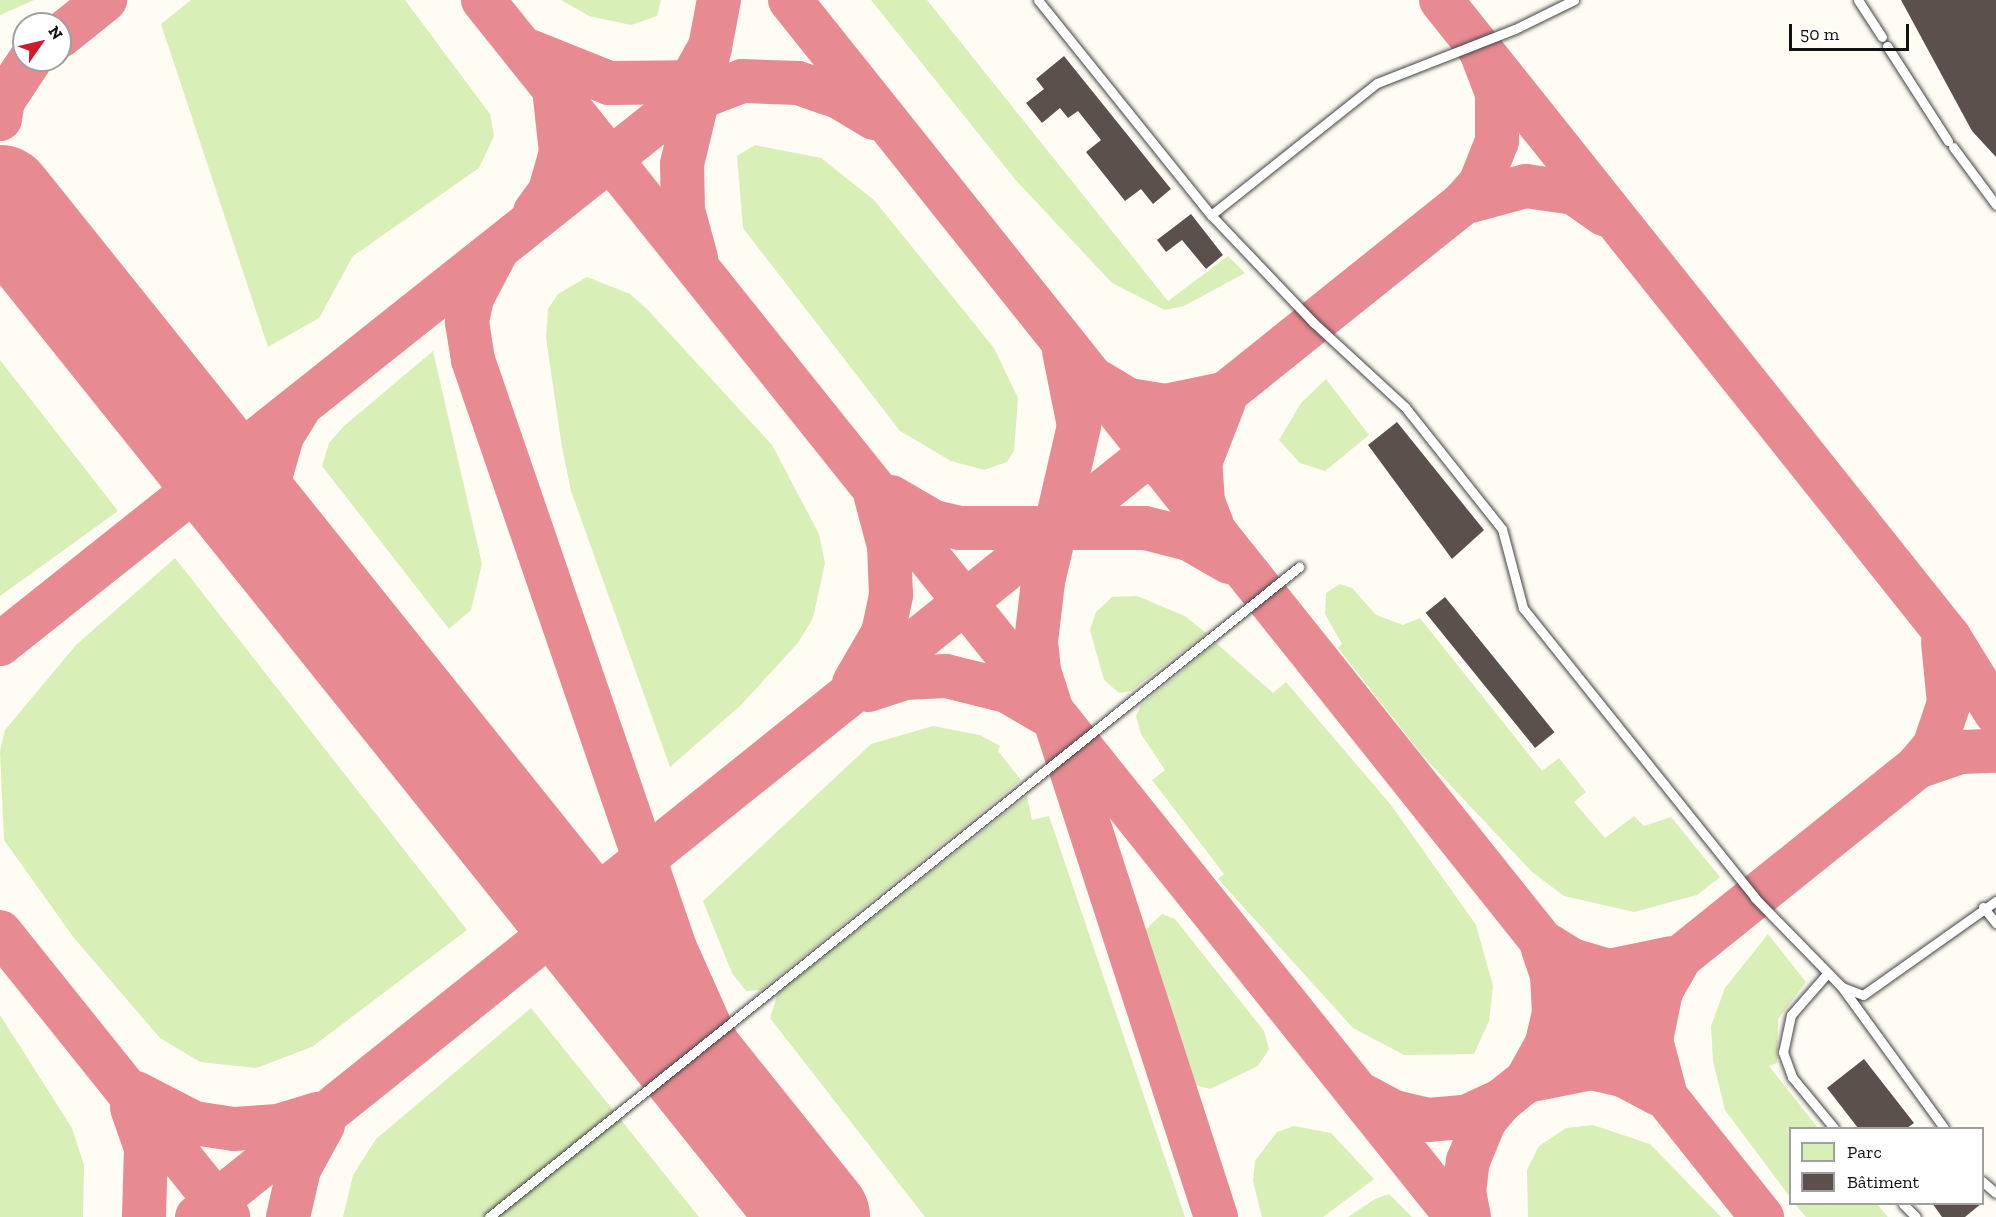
<!DOCTYPE html>
<html>
<head>
<meta charset="utf-8">
<style>
	body { margin:0 }
	#map { position:relative; width:1996px; height:1217px; overflow:hidden; background:#fffcf4; font-family:"Zilla Slab",serif }
	div>[style] { position:absolute }
	[style*='--x'] { left:calc(var(--x)*1px); top:calc(var(--y)*1px); width:calc(var(--w)*1px); rotate:calc(var(--a)*1deg) }
	.green>* { inset:0; background:#d9efb8 }
	.taxiway>* { height:44px; margin:-22px; padding:0 22px; transform-origin:22px; border-radius:22px; background:#e88a92 }
	.runway>* { height:108px; margin:-54px; padding:0 54px; transform-origin:54px; border-radius:54px; background:#e88a92 }
	.building>* { inset:0; background:#5b504c; transform-origin:0 0 }
	.roads { filter:drop-shadow(0 0 2px #444) drop-shadow(0 0 2px #444) }
	.service>* { height:9px; margin:-4.5px; padding:0 4.5px; transform-origin:4.5px; border-radius:4.5px; background:#fff }
	span { translate:-50% -50%; white-space:nowrap; text-align:center; line-height:1.15; -webkit-text-stroke:6px #fff; paint-order:stroke }
	.legend { position:absolute; left:1789px; top:1127px; width:195px; height:78px; box-sizing:border-box; background:#fff; border:2px solid #a0a0a0; margin:0; padding:8px 10px; list-style:none; font-size:18px; color:#111 }
	.legend li { display:flex; align-items:center; gap:12px; height:30px }
	.legend b { width:30px; border:2px solid #a0a0a0 }
	.north { position:absolute; left:12px; top:12px; width:60px; height:60px; box-sizing:border-box; background:#fff; border:2px solid #a0a0a0; border-radius:50%; rotate:56deg; font-size:16px; font-weight:700; line-height:24px; text-align:center; color:#111 }
	.north::after { content:''; display:block; margin:auto; width:21px; height:27px; background:#d21830; clip-path:polygon(50% 0,100% 100%,50% 72%,0 100%) }
	.scale { position:absolute; left:1789px; top:24px; width:120px; height:27px; box-sizing:border-box; border:3px solid #111; border-top:0; padding-left:8px; font-size:18px; line-height:21px; white-space:nowrap; color:#111; -webkit-text-stroke:4px #fff; paint-order:stroke }
</style>
</head>
<body>
<div id="map">
	<div class="green">
		<div style="clip-path:polygon(0 0,34px 0,0 15px)"></div>
		<div style="clip-path:polygon(191px 0,405px 0,490px 114px,494px 136px,479px 168px,353px 256px,319px 318px,268px 347px,161px 24px)"></div>
		<div style="clip-path:polygon(561px 0,661px 0,657px 16px,631px 25px,589px 16px)"></div>
		<div style="clip-path:polygon(871px 0,927px 0,1168px 301px,1228px 256px,1245px 273px,1184px 306px,1165px 310px,1112px 283px,1014px 178px)"></div>
		<div style="clip-path:polygon(755px 145px,821px 158px,874px 200px,994px 348px,1018px 398px,1014px 451px,1007px 462px,984px 470px,951px 461px,900px 431px,743px 228px,737px 156px)"></div>
		<div style="clip-path:polygon(587px 277px,630px 294px,647px 309px,772px 445px,819px 534px,825px 563px,813px 618px,798px 643px,740px 706px,670px 767px,571px 491px,562px 447px,546px 338px,548px 309px,558px 294px)"></div>
		<div style="clip-path:polygon(433px 351px,482px 564px,471px 610px,449px 629px,322px 466px,329px 443px,344px 426px)"></div>
		<div style="clip-path:polygon(0 360px,118px 511px,0 596px)"></div>
		<div style="clip-path:polygon(1326px 379px,1369px 435px,1325px 471px,1300px 463px,1279px 440px,1301px 403px)"></div>
		<div style="clip-path:polygon(175px 558px,467px 930px,312px 1047px,256px 1068px,200px 1062px,160px 1038px,74px 938px,4px 840px,0 751px,5px 730px,76px 645px)"></div>
		<div style="clip-path:polygon(1340px 584px,1352px 588px,1376px 615px,1403px 625px,1420px 618px,1542px 771px,1559px 758px,1586px 792px,1574px 802px,1605px 838px,1634px 816px,1644px 826px,1671px 817px,1720px 877px,1697px 895px,1634px 912px,1564px 896px,1532px 872px,1422px 755px,1338px 648px,1342px 644px,1325px 614px,1326px 593px)"></div>
		<div style="clip-path:polygon(1137px 596px,1185px 616px,1206px 633px,1131px 691px,1119px 693px,1104px 680px,1090px 630px,1096px 612px,1112px 597px)"></div>
		<div style="clip-path:polygon(1216px 643px,1273px 693px,1286px 682px,1391px 805px,1476px 925px,1493px 986px,1489px 1021px,1474px 1054px,1404px 1055px,1353px 1028px,1218px 879px,1224px 874px,1152px 780px,1165px 770px,1141px 734px,1136px 716px,1141px 705px)"></div>
		<div style="clip-path:polygon(933px 726px,980px 735px,1000px 746px,998px 751px,1021px 780px,761px 990px,746px 991px,732px 973px,703px 901px,871px 744px)"></div>
		<div style="clip-path:polygon(1027px 796px,1032px 820px,1049px 816px,1185px 1217px,925px 1217px,770px 1018px,778px 993px)"></div>
		<div style="clip-path:polygon(1162px 914px,1175px 919px,1264px 1031px,1269px 1049px,1258px 1066px,1210px 1089px,1196px 1085px,1189px 1070px,1144px 931px)"></div>
		<div style="clip-path:polygon(1768px 934px,1806px 982px,1778px 1019px,1777px 1063px,1769px 1066px,1818px 1128px,1790px 1128px,1790px 1197px,1725px 1110px,1713px 1061px,1711px 1026px,1725px 988px)"></div>
		<div style="clip-path:polygon(531px 1008px,699px 1217px,343px 1217px,353px 1175px,376px 1139px)"></div>
		<div style="clip-path:polygon(0 1015px,72px 1128px,84px 1165px,83px 1217px,0 1217px)"></div>
		<div style="clip-path:polygon(1593px 1125px,1650px 1144px,1721px 1217px,1528px 1217px,1527px 1170px,1539px 1146px,1566px 1128px)"></div>
		<div style="clip-path:polygon(1294px 1126px,1331px 1133px,1374px 1179px,1323px 1217px,1262px 1217px,1253px 1181px,1255px 1161px,1277px 1132px)"></div>
		<div style="clip-path:polygon(1389px 1194px,1412px 1217px,1348px 1217px,1375px 1199px)"></div>
		<div style="clip-path:polygon(1795px 1204px,1877px 1204px,1888px 1217px,1806px 1217px)"></div>
	</div>
	<div class="taxiway">
		<div style="--x:483;--y:0;--w:1559;--a:51.33"></div>
		<div style="--x:790;--y:0;--w:1558;--a:51.39"></div>
		<div style="--x:1441;--y:0;--w:815;--a:51.43"></div>
		<div style="--x:1949;--y:637;--w:89;--a:58.3"></div>
		<div style="--x:60;--y:36;--w:58;--a:-38.7"></div>
		<div style="--x:529;--y:51;--w:86;--a:21.8"></div>
		<div style="--x:609;--y:83;--w:104;--a:-0.6"></div>
		<div style="--x:696;--y:72;--w:29;--a:-61"></div>
		<div style="--x:710;--y:47;--w:48;--a:-79.2"></div>
		<div style="--x:0;--y:119;--w:18;--a:-81"></div>
		<div style="--x:3;--y:101;--w:49;--a:-56.6"></div>
		<div style="--x:0;--y:169;--w:62;--a:68.4"></div>
		<div style="--x:1463;--y:203;--w:65;--a:-15.1"></div>
		<div style="--x:1526;--y:186;--w:49;--a:8.3"></div>
		<div style="--x:1574;--y:193;--w:37;--a:35"></div>
		<div style="--x:535;--y:212;--w:26;--a:-54"></div>
		<div style="--x:550;--y:191;--w:41;--a:-74.2"></div>
		<div style="--x:561;--y:152;--w:63;--a:-96.3"></div>
		<div style="--x:495;--y:254;--w:50;--a:117.6"></div>
		<div style="--x:472;--y:298;--w:25;--a:102"></div>
		<div style="--x:467;--y:322;--w:38;--a:81"></div>
		<div style="--x:473;--y:360;--w:622;--a:71.04"></div>
		<div style="--x:675;--y:948;--w:123;--a:65.9"></div>
		<div style="--x:725;--y:1060;--w:182;--a:59.4"></div>
		<div style="--x:696;--y:258;--w:50;--a:-105.2"></div>
		<div style="--x:683;--y:210;--w:46;--a:-91.2"></div>
		<div style="--x:682;--y:164;--w:120;--a:-76.5"></div>
		<div style="--x:1064;--y:351;--w:76;--a:78.7"></div>
		<div style="--x:1079;--y:426;--w:160;--a:103"></div>
		<div style="--x:1043;--y:582;--w:60;--a:96.7"></div>
		<div style="--x:1036;--y:642;--w:29;--a:84"></div>
		<div style="--x:1039;--y:671;--w:574;--a:72.04"></div>
		<div style="--x:1097;--y:381;--w:37;--a:31"></div>
		<div style="--x:1129;--y:400;--w:36;--a:9"></div>
		<div style="--x:1165;--y:406;--w:59;--a:-11.7"></div>
		<div style="--x:298;--y:410;--w:31;--a:122"></div>
		<div style="--x:282;--y:436;--w:44;--a:105.9"></div>
		<div style="--x:270;--y:478;--w:41;--a:80.1"></div>
		<div style="--x:277;--y:518;--w:69;--a:64.2"></div>
		<div style="--x:891;--y:497;--w:50;--a:30.2"></div>
		<div style="--x:934;--y:522;--w:27;--a:13"></div>
		<div style="--x:960;--y:528;--w:185;--a:0"></div>
		<div style="--x:1145;--y:528;--w:45;--a:14"></div>
		<div style="--x:1189;--y:539;--w:46;--a:29.9"></div>
		<div style="--x:1212;--y:525;--w:25;--a:-111"></div>
		<div style="--x:1203;--y:502;--w:39;--a:-94"></div>
		<div style="--x:1200;--y:463;--w:66;--a:-68.8"></div>
		<div style="--x:0;--y:644;--w:865;--a:-38.47"></div>
		<div style="--x:677;--y:106;--w:70;--a:-21"></div>
		<div style="--x:742;--y:81;--w:56;--a:2"></div>
		<div style="--x:798;--y:83;--w:43;--a:18.9"></div>
		<div style="--x:839;--y:97;--w:41;--a:31"></div>
		<div style="--x:854;--y:683;--w:58;--a:-59.9"></div>
		<div style="--x:883;--y:633;--w:39;--a:-78"></div>
		<div style="--x:891;--y:595;--w:49;--a:-92.3"></div>
		<div style="--x:889;--y:546;--w:51;--a:-104.9"></div>
		<div style="--x:868;--y:690;--w:38;--a:-18"></div>
		<div style="--x:904;--y:678;--w:42;--a:-2.7"></div>
		<div style="--x:946;--y:676;--w:63;--a:13.8"></div>
		<div style="--x:1007;--y:691;--w:48;--a:30.3"></div>
		<div style="--x:1917;--y:767;--w:46;--a:-19.2"></div>
		<div style="--x:1960;--y:752;--w:36;--a:-2"></div>
		<div style="--x:649;--y:861;--w:32;--a:122"></div>
		<div style="--x:632;--y:888;--w:50;--a:99.3"></div>
		<div style="--x:624;--y:937;--w:38;--a:81"></div>
		<div style="--x:630;--y:975;--w:45;--a:59.5"></div>
		<div style="--x:0;--y:932;--w:365;--a:51.3"></div>
		<div style="--x:1549;--y:946;--w:26;--a:32"></div>
		<div style="--x:1571;--y:960;--w:40;--a:16"></div>
		<div style="--x:1609;--y:971;--w:64;--a:-11.7"></div>
		<div style="--x:1529;--y:1076;--w:38;--a:-61"></div>
		<div style="--x:1547;--y:1043;--w:31;--a:-77"></div>
		<div style="--x:1554;--y:1013;--w:38;--a:-93"></div>
		<div style="--x:1552;--y:975;--w:28;--a:-109"></div>
		<div style="--x:1532;--y:1080;--w:61;--a:-11.3"></div>
		<div style="--x:1592;--y:1068;--w:32;--a:13"></div>
		<div style="--x:1623;--y:1075;--w:40;--a:28"></div>
		<div style="--x:1664;--y:1089;--w:51;--a:-104.9"></div>
		<div style="--x:1651;--y:1040;--w:50;--a:-78.5"></div>
		<div style="--x:1661;--y:991;--w:32;--a:-60"></div>
		<div style="--x:136;--y:1093;--w:65;--a:27.3"></div>
		<div style="--x:194;--y:1123;--w:40;--a:8.5"></div>
		<div style="--x:234;--y:1129;--w:44;--a:-3.9"></div>
		<div style="--x:278;--y:1126;--w:41;--a:-17.1"></div>
		<div style="--x:1362;--y:1095;--w:36;--a:28"></div>
		<div style="--x:1394;--y:1112;--w:35;--a:13"></div>
		<div style="--x:1428;--y:1120;--w:38;--a:-5"></div>
		<div style="--x:1466;--y:1117;--w:38;--a:-25"></div>
		<div style="--x:132;--y:1108;--w:42;--a:70.7"></div>
		<div style="--x:146;--y:1148;--w:69;--a:91.7"></div>
		<div style="--x:197;--y:1217;--w:1622;--a:-38.69"></div>
		<div style="--x:1463;--y:203;--w:25;--a:-48"></div>
		<div style="--x:1480;--y:184;--w:46;--a:-68.4"></div>
		<div style="--x:1497;--y:141;--w:48;--a:-90"></div>
		<div style="--x:1497;--y:93;--w:47;--a:-111.1"></div>
		<div style="--x:288;--y:1217;--w:49;--a:-77.1"></div>
		<div style="--x:299;--y:1169;--w:50;--a:-61.4"></div>
		<div style="--x:1469;--y:1217;--w:25;--a:-101"></div>
		<div style="--x:1464;--y:1192;--w:31;--a:-83"></div>
		<div style="--x:1468;--y:1161;--w:44;--a:-67.5"></div>
		<div style="--x:1485;--y:1120;--w:25;--a:-50"></div>
		<div style="--x:1501;--y:1101;--w:533;--a:-38.76"></div>
		<div style="--x:1917;--y:767;--w:26;--a:-50"></div>
		<div style="--x:1934;--y:747;--w:46;--a:-71.2"></div>
		<div style="--x:1949;--y:703;--w:61;--a:-95.6"></div>
	</div>
	<div class="runway">
		<div style="--x:0;--y:199;--w:1305;--a:51.29"></div>
	</div>
	<div class="building">
		<div style="clip-path:polygon(1901px 0,1996px 0,1996px 157px,1972px 131px)"></div>
		<div style="clip-path:polygon(1064px 56px,1171px 189px,1153px 204px,1141px 189px,1125px 201px,1086px 152px,1101px 140px,1078px 111px,1068px 118px,1060px 108px,1042px 123px,1026px 103px,1044px 89px,1036px 79px)"></div>
		<div style="clip-path:polygon(1191px 214px,1223px 255px,1206px 269px,1182px 240px,1166px 252px,1157px 240px)"></div>
		<div style="clip-path:polygon(1397px 422px,1484px 530px,1452px 559px,1368px 445px)"></div>
		<div style="left:1445px;top:597px;width:174px;height:25px;rotate:51deg"></div>
		<div style="clip-path:polygon(1864px 1059px,1914px 1123px,1907px 1128px,1858px 1128px,1827px 1088px)"></div>
		<div style="clip-path:polygon(1932px 1203px,1982px 1203px,1965px 1217px,1942px 1217px)"></div>
	</div>
	<div class="roads">
		<div class="service">
			<div style="--x:1038;--y:0;--w:276;--a:51.2"></div>
			<div style="--x:1211;--y:215;--w:149;--a:46.4"></div>
			<div style="--x:1314;--y:323;--w:124;--a:42.7"></div>
			<div style="--x:1405;--y:407;--w:156;--a:51.5"></div>
			<div style="--x:1502;--y:529;--w:82;--a:75.1"></div>
			<div style="--x:1523;--y:608;--w:371;--a:51.3"></div>
			<div style="--x:1755;--y:898;--w:123;--a:45.7"></div>
			<div style="--x:1841;--y:986;--w:175;--a:54"></div>
			<div style="--x:1858;--y:0;--w:44;--a:57"></div>
			<div style="--x:1887;--y:46;--w:113;--a:57.3"></div>
			<div style="--x:1953;--y:147;--w:72;--a:53.4"></div>
			<div style="--x:1211;--y:215;--w:212;--a:-38.5"></div>
			<div style="--x:1377;--y:83;--w:148;--a:-21.4"></div>
			<div style="--x:1515;--y:29;--w:66;--a:-26.2"></div>
			<div style="--x:1983;--y:907;--w:21;--a:51"></div>
			<div style="--x:1825;--y:976;--w:52;--a:131.1"></div>
			<div style="--x:1791;--y:1015;--w:38;--a:102"></div>
			<div style="--x:1783;--y:1052;--w:27;--a:70"></div>
			<div style="--x:1792;--y:1077;--w:66;--a:50.5"></div>
			<div style="--x:1842;--y:987;--w:22;--a:21"></div>
			<div style="--x:1863;--y:995;--w:163;--a:-35.3"></div>
			<div style="--x:1982;--y:1181;--w:18;--a:41"></div>
			<div style="--x:1903;--y:1204;--w:18;--a:45"></div>
			<div style="--x:489;--y:1217;--w:1039;--a:-38.75"></div>
		</div>
	</div>
	<ul class="legend">
	<li><b style="height:16px;background:#d9efb8"></b>Parc</li>
	<li><b style="height:16px;background:#5b504c"></b>Bâtiment</li>
	</ul>
	<div class="north">N</div>
	<div class="scale">50 m</div>
</div>
</body>
</html>
